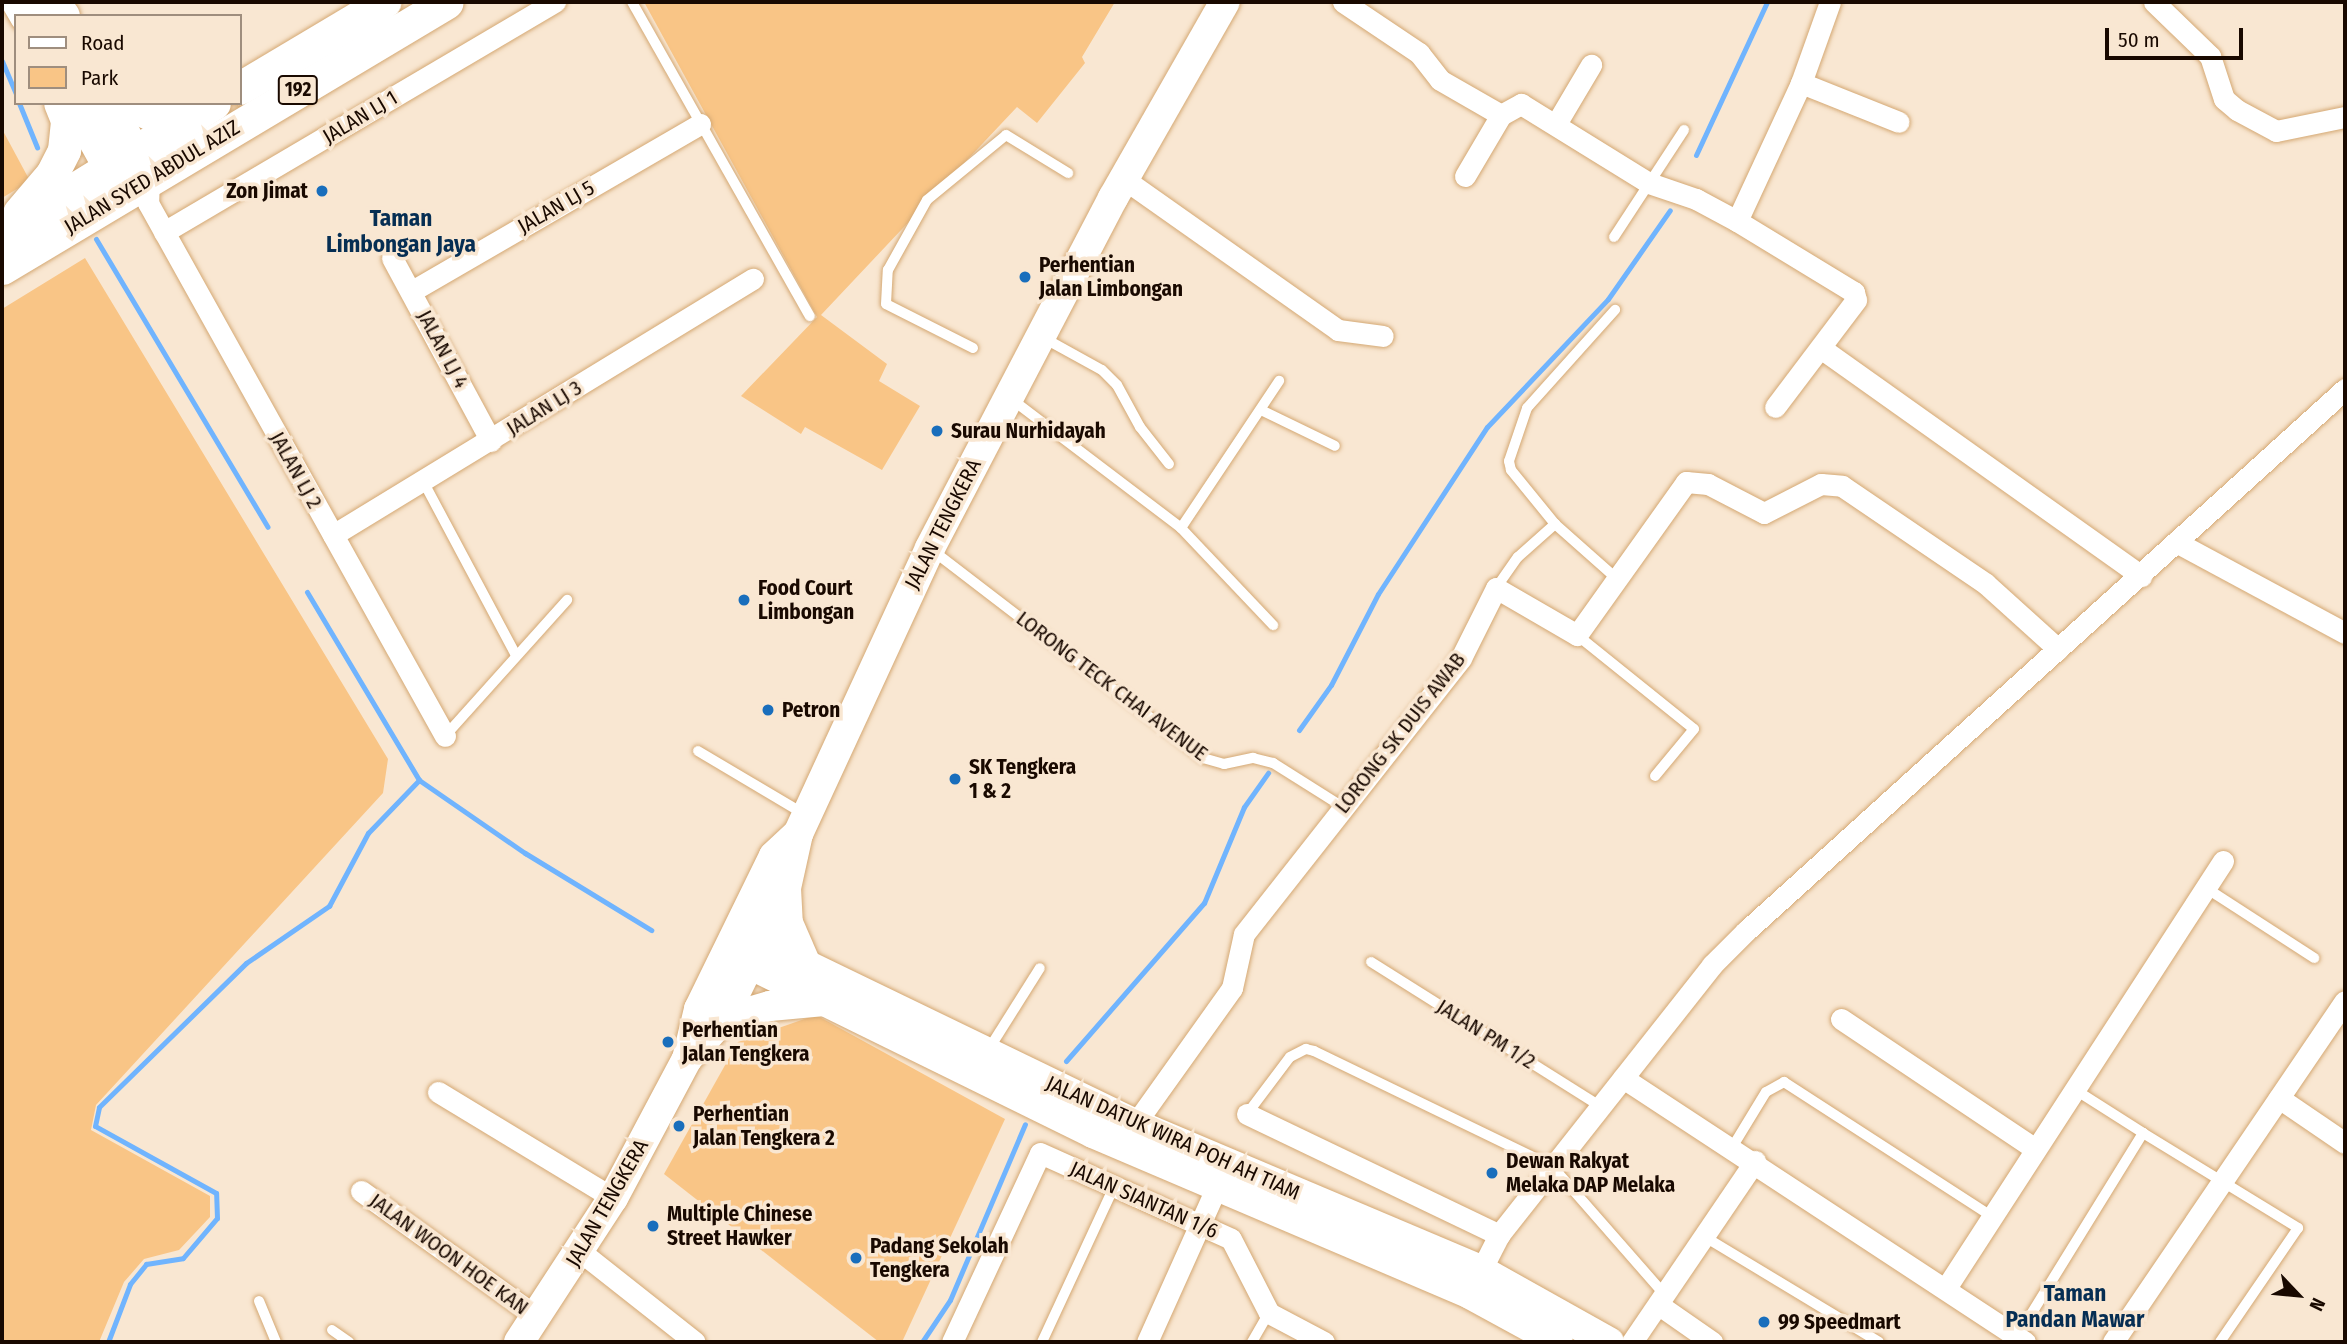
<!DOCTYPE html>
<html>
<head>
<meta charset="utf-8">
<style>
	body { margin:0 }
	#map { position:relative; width:2347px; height:1344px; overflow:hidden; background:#f9e7d2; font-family:"Fira Sans Condensed",sans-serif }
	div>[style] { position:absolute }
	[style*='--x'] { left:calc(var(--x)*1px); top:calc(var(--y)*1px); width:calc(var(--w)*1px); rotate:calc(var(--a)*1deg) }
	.green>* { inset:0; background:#f9c586 }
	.stream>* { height:5px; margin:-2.5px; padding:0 2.5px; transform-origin:2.5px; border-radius:2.5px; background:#70b4fe }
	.roads { filter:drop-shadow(0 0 2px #d4a873) drop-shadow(0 0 2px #d4a873) }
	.lane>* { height:10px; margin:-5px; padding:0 5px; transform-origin:5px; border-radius:5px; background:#fff }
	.street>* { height:21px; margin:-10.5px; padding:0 10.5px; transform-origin:10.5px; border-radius:10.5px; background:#fff }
	.secondary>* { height:30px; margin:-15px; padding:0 15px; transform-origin:15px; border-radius:15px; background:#fff }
	.primary>* { height:33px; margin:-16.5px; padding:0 16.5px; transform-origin:16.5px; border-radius:16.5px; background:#fff }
	.dots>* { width:19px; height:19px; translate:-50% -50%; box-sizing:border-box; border:4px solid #f9e7d2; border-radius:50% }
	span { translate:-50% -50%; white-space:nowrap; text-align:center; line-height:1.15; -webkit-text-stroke:7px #f9e7d2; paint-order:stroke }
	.shield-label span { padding:2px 5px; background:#f9e7d2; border:2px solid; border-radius:5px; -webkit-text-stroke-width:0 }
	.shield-label { font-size:19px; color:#190900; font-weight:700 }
	.street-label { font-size:21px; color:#190900 }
	.poi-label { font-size:21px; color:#190900; font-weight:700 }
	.right { translate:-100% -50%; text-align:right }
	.left { translate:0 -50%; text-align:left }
	.neighbourhood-label { font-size:23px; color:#062e53; font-weight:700 }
	.frame { position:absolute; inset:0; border:4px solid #190900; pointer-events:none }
	.legend { position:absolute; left:14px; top:14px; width:228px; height:91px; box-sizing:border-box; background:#f9e7d2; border:2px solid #9f8e7e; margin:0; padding:9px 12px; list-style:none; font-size:21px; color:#190900 }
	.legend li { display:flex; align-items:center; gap:14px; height:35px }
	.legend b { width:35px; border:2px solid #9f8e7e }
	.north { position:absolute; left:2263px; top:1260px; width:70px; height:70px; -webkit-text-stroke:5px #f9e7d2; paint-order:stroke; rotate:116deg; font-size:19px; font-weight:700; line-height:28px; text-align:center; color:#190900 }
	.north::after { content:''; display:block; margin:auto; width:24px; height:32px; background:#190900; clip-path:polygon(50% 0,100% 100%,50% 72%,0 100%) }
	.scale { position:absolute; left:2105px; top:28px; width:138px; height:32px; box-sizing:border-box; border:4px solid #190900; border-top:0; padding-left:9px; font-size:21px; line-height:24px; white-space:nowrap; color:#190900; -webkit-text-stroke:5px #f9e7d2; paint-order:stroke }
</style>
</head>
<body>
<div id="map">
	<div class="green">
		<div style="clip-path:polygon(644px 2px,1115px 2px,1082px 57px,1085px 63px,1037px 123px,1017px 107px,821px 315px,887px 364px,879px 381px,920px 406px,882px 470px,805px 427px,801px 434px,741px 396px,817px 317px)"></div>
		<div style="clip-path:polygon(2px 129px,30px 181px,2px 198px)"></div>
		<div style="clip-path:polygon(85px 258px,388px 759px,383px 793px,96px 1105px,91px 1130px,210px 1196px,210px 1217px,179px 1250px,144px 1259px,124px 1282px,99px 1342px,2px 1342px,2px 309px)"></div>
		<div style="clip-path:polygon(816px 1015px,1005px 1119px,902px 1342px,879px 1342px,664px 1174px,738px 1042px)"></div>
	</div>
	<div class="stream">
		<div style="--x:2;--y:61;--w:36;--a:67"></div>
		<div style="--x:19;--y:103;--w:48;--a:67.8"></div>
		<div style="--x:1696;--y:155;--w:169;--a:-65.1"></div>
		<div style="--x:96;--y:239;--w:335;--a:59.2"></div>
		<div style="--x:307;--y:592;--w:219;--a:59.2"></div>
		<div style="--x:419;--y:780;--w:129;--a:34.6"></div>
		<div style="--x:525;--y:853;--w:148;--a:31.4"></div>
		<div style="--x:1299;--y:730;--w:55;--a:-54.6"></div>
		<div style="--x:1331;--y:685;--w:102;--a:-62.7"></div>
		<div style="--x:1378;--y:594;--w:199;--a:-56.9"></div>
		<div style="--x:1487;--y:427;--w:176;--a:-46.6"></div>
		<div style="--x:1608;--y:299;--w:108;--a:-55.1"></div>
		<div style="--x:1066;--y:1061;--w:210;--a:-48.9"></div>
		<div style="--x:1204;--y:903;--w:104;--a:-67.4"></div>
		<div style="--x:1244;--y:807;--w:42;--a:-54.8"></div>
		<div style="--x:108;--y:1342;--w:62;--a:-69.2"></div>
		<div style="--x:130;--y:1284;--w:26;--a:-51"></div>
		<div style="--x:146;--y:1264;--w:37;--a:-9"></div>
		<div style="--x:183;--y:1258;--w:52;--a:-49.6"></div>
		<div style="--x:217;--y:1218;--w:25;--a:-92"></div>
		<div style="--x:216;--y:1193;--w:138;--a:-151"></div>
		<div style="--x:95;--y:1126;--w:19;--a:-78"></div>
		<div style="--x:99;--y:1107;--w:206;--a:-44.4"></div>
		<div style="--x:246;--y:963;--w:101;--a:-34.5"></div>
		<div style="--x:329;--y:906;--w:83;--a:-61.9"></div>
		<div style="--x:368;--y:833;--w:74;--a:-46.1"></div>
		<div style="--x:922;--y:1342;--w:50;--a:-56.3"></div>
		<div style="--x:950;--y:1300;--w:191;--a:-66.9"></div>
	</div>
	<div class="roads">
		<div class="lane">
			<div style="--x:632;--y:2;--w:361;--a:60.5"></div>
			<div style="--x:1614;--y:237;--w:128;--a:-56.8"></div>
			<div style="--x:1042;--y:337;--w:68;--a:28.8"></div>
			<div style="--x:1102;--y:370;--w:21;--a:45"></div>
			<div style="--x:1117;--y:385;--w:48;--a:61.3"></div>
			<div style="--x:1140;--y:427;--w:47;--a:51.9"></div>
			<div style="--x:973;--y:348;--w:97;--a:-153.2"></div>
			<div style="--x:886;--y:304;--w:34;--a:-87"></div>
			<div style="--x:888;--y:270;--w:80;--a:-60.9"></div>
			<div style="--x:927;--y:200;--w:102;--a:-39.4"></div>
			<div style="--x:1006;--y:135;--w:73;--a:31.5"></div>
			<div style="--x:1010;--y:398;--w:215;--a:37.2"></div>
			<div style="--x:1181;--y:528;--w:134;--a:46.5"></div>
			<div style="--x:1261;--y:410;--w:82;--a:25.9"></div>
			<div style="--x:423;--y:481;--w:197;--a:61.9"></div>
			<div style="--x:1555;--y:524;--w:83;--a:41.6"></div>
			<div style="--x:1181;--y:528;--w:177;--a:-56.3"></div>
			<div style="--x:932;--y:550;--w:342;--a:37.5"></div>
			<div style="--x:1203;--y:758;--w:22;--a:16"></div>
			<div style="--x:1224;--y:764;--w:30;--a:-12"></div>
			<div style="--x:1253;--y:758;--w:21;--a:14"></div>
			<div style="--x:1273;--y:763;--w:83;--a:32.2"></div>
			<div style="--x:1496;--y:588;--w:38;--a:-55"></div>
			<div style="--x:1518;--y:557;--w:50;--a:-41.7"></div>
			<div style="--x:1555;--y:524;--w:70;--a:-129.2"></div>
			<div style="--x:1511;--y:470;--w:9;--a:-103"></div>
			<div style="--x:1509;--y:461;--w:56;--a:-71.2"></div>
			<div style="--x:1527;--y:408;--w:132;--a:-48.1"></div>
			<div style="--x:1577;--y:635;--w:150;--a:38.8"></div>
			<div style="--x:1694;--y:729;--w:61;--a:129.7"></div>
			<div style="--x:445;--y:736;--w:183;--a:-48.1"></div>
			<div style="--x:698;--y:751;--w:123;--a:30.7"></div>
			<div style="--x:2206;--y:888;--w:129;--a:32.9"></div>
			<div style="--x:1371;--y:962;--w:271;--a:32.2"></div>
			<div style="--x:987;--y:1052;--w:99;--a:-57.8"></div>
			<div style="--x:2074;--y:1089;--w:82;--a:32.5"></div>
			<div style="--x:1247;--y:1114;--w:71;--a:-53"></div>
			<div style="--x:1290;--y:1057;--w:18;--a:-27"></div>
			<div style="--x:1306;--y:1049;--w:8;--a:14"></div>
			<div style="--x:1314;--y:1051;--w:264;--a:25.8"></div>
			<div style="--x:1552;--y:1166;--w:171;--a:48.8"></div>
			<div style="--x:1733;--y:1146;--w:63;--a:-58.6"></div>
			<div style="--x:1766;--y:1092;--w:21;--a:-29"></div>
			<div style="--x:1784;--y:1082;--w:247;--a:32.9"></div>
			<div style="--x:1705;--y:1237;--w:203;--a:31.1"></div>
			<div style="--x:259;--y:1301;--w:44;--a:67.5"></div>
			<div style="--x:332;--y:1330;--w:21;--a:35"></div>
			<div style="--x:2017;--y:1337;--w:240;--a:-58.3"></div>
			<div style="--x:2143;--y:1133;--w:182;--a:31.5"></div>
			<div style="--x:2298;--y:1228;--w:138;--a:124.4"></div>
			<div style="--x:1042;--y:1342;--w:171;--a:-65.1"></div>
			<div style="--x:1252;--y:1342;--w:34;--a:-60"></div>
		</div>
		<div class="street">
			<div style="--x:1343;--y:2;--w:92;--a:33.9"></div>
			<div style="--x:1419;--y:53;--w:34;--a:52"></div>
			<div style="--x:1440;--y:80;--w:70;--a:29.8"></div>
			<div style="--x:2154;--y:2;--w:78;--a:44"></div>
			<div style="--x:2210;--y:56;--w:45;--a:72"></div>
			<div style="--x:2224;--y:99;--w:17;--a:40"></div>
			<div style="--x:2237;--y:110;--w:44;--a:28.3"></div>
			<div style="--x:2276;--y:131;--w:70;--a:-11.5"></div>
			<div style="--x:1801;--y:83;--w:105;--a:21.7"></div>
			<div style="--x:1556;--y:124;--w:69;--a:-59.3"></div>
			<div style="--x:1465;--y:176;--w:71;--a:-59.5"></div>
			<div style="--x:1501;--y:115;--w:23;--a:-29"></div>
			<div style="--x:1521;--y:104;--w:150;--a:31.7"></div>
			<div style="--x:1649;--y:183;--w:50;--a:18.8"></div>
			<div style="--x:1696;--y:199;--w:47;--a:28.2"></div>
			<div style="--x:1737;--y:221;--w:137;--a:31.3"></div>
			<div style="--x:1854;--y:292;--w:8;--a:76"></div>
			<div style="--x:1856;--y:300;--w:134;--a:127.1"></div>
			<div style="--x:149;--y:178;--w:25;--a:92"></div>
			<div style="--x:148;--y:203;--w:610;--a:60.87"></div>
			<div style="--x:1124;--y:179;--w:262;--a:35.2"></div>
			<div style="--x:1338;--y:330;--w:45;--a:7.6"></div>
			<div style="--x:1737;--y:221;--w:152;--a:-65.1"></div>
			<div style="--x:1801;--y:83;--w:86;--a:-70.3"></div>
			<div style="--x:164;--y:232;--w:454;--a:-30.5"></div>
			<div style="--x:392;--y:258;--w:208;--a:61.6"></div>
			<div style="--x:412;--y:291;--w:333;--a:-30.1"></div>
			<div style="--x:1822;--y:349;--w:392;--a:35.4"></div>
			<div style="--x:333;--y:535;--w:492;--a:-31.4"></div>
			<div style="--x:2176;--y:542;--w:192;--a:28.3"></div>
			<div style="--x:1841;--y:1019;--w:232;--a:33.8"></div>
			<div style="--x:1623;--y:1078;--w:481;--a:33.3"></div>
			<div style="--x:438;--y:1092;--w:205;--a:31.2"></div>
			<div style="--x:2279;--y:1098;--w:80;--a:34.3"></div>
			<div style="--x:1247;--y:1114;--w:280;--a:25.6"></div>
			<div style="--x:1135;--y:1124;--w:167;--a:-54.5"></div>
			<div style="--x:1232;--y:988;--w:55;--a:-77.5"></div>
			<div style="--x:1244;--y:934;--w:351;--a:-51.8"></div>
			<div style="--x:1461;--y:658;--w:78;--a:-63.4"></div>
			<div style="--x:1496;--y:588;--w:94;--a:30.1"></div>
			<div style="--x:1577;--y:635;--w:188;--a:-54.5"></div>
			<div style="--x:1686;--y:482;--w:22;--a:5"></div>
			<div style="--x:1708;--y:484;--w:63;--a:27.4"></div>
			<div style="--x:1764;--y:513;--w:64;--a:-27"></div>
			<div style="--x:1821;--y:484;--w:21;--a:5"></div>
			<div style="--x:1842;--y:486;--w:174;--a:34.2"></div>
			<div style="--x:1986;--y:584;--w:97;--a:42.1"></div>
			<div style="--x:361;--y:1191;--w:216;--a:35.6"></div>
			<div style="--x:581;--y:1252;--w:145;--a:38.3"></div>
			<div style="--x:1476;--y:1280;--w:51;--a:-62.9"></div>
			<div style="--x:1499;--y:1235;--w:344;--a:-51.7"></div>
			<div style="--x:1712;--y:965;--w:48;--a:-45"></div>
			<div style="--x:1746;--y:931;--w:808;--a:-42.14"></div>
			<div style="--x:1946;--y:1288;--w:509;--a:-57.03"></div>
			<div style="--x:1659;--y:1305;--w:65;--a:34.9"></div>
			<div style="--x:952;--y:1342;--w:208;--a:-65"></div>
			<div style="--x:1040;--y:1153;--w:209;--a:24.2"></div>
			<div style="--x:1231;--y:1239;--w:83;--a:62.8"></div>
			<div style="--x:1269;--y:1313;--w:62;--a:27.8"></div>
			<div style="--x:1147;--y:1342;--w:183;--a:-65.8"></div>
			<div style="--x:1632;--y:1342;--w:219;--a:-55.8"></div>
			<div style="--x:2113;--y:1342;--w:412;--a:-55.8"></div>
		</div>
		<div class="secondary">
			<div style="--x:786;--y:888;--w:35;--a:87"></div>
			<div style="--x:788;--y:923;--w:48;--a:66.6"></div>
			<div style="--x:738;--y:932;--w:441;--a:25.8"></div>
			<div style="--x:1135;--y:1124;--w:375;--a:22.9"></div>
			<div style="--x:1480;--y:1270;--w:148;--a:29.2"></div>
			<div style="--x:727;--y:953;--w:408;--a:26.2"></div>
			<div style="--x:1093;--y:1133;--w:410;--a:23.1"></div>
			<div style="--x:1470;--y:1294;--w:100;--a:28.6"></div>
			<div style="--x:722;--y:1020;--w:50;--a:-16.3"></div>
			<div style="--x:770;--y:1006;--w:54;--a:-5.3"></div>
			<div style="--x:687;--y:1059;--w:52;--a:-48.1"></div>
			<div style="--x:722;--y:1020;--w:120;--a:-63.9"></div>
			<div style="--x:775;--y:912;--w:26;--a:-65"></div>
			<div style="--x:786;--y:888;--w:55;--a:-77.5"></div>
			<div style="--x:798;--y:834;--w:315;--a:-65.2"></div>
			<div style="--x:930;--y:548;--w:395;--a:-62.4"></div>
			<div style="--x:1113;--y:198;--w:226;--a:-60.3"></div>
			<div style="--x:519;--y:1342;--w:172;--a:-56.9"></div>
			<div style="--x:613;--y:1198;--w:157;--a:-62"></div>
			<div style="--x:687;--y:1059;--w:51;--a:-76.5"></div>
			<div style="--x:699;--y:1009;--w:170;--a:-63.9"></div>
			<div style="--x:774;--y:856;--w:33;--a:-43"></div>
		</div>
		<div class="primary">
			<div style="--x:18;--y:2;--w:16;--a:60"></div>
			<div style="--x:53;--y:2;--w:17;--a:54"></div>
			<div style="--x:240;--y:88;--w:168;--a:-30.8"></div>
			<div style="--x:74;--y:103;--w:95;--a:61"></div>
			<div style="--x:106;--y:103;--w:78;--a:60.2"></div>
			<div style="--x:126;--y:103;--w:30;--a:24"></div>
			<div style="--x:153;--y:115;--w:44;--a:-11.8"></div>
			<div style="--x:19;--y:213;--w:51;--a:-49.8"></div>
			<div style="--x:52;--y:174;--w:27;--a:-63"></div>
			<div style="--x:64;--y:150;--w:30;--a:-84"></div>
			<div style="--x:67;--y:120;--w:18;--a:-112"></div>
			<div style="--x:2;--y:234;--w:249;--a:-31.7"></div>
			<div style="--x:2;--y:268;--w:518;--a:-30.87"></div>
		</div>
	</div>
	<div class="dots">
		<div style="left:322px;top:191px;background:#196ebc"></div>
		<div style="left:1025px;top:277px;background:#196ebc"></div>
		<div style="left:937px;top:431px;background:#196ebc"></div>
		<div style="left:744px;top:600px;background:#196ebc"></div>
		<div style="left:768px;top:710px;background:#196ebc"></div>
		<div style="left:955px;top:779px;background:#196ebc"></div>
		<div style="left:668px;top:1042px;background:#196ebc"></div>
		<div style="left:679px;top:1126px;background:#196ebc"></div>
		<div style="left:1492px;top:1173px;background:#196ebc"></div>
		<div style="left:653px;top:1226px;background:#196ebc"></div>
		<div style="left:856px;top:1258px;background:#196ebc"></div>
		<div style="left:1764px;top:1322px;background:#196ebc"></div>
	</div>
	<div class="shield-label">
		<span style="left:298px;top:90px">192</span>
	</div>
	<div class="street-label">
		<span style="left:360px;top:117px;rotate:-31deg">JALAN LJ 1</span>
		<span style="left:152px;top:177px;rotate:-31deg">JALAN SYED ABDUL AZIZ</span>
		<span style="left:556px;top:207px;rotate:-30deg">JALAN LJ 5</span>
		<span style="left:443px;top:349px;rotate:62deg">JALAN LJ 4</span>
		<span style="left:544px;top:408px;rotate:-32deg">JALAN LJ 3</span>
		<span style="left:296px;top:470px;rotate:61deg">JALAN LJ 2</span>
		<span style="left:943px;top:524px;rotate:-63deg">JALAN TENGKERA</span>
		<span style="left:1112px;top:686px;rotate:37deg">LORONG TECK CHAI AVENUE</span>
		<span style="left:1400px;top:733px;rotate:-52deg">LORONG SK DUIS AWAB</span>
		<span style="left:1486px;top:1034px;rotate:32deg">JALAN PM 1/2</span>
		<span style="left:1173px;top:1138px;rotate:24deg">JALAN DATUK WIRA POH AH TIAM</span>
		<span style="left:1144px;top:1200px;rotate:24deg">JALAN SIANTAN 1/6</span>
		<span style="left:607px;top:1203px;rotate:-60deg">JALAN TENGKERA</span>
		<span style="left:449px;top:1254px;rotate:36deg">JALAN WOON HOE KAN</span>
	</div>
	<div class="poi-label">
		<span class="right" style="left:308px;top:191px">Zon Jimat</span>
		<span class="left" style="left:1039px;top:277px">Perhentian<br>Jalan Limbongan</span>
		<span class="left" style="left:951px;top:431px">Surau Nurhidayah</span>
		<span class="left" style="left:758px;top:600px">Food Court<br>Limbongan</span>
		<span class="left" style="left:782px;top:710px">Petron</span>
		<span class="left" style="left:969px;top:779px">SK Tengkera<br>1 &amp; 2</span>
		<span class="left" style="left:682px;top:1042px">Perhentian<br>Jalan Tengkera</span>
		<span class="left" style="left:693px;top:1126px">Perhentian<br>Jalan Tengkera 2</span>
		<span class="left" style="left:1506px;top:1173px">Dewan Rakyat<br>Melaka DAP Melaka</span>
		<span class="left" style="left:667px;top:1226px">Multiple Chinese<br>Street Hawker</span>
		<span class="left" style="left:870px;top:1258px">Padang Sekolah<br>Tengkera</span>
		<span class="left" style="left:1778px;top:1322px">99 Speedmart</span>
	</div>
	<div class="neighbourhood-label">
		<span style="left:401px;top:231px">Taman<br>Limbongan Jaya</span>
		<span style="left:2075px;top:1306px">Taman<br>Pandan Mawar</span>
	</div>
	<div class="frame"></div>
	<ul class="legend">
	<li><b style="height:9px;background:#fff"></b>Road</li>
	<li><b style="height:19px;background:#f9c586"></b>Park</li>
	</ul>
	<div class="north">N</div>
	<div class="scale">50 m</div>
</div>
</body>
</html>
